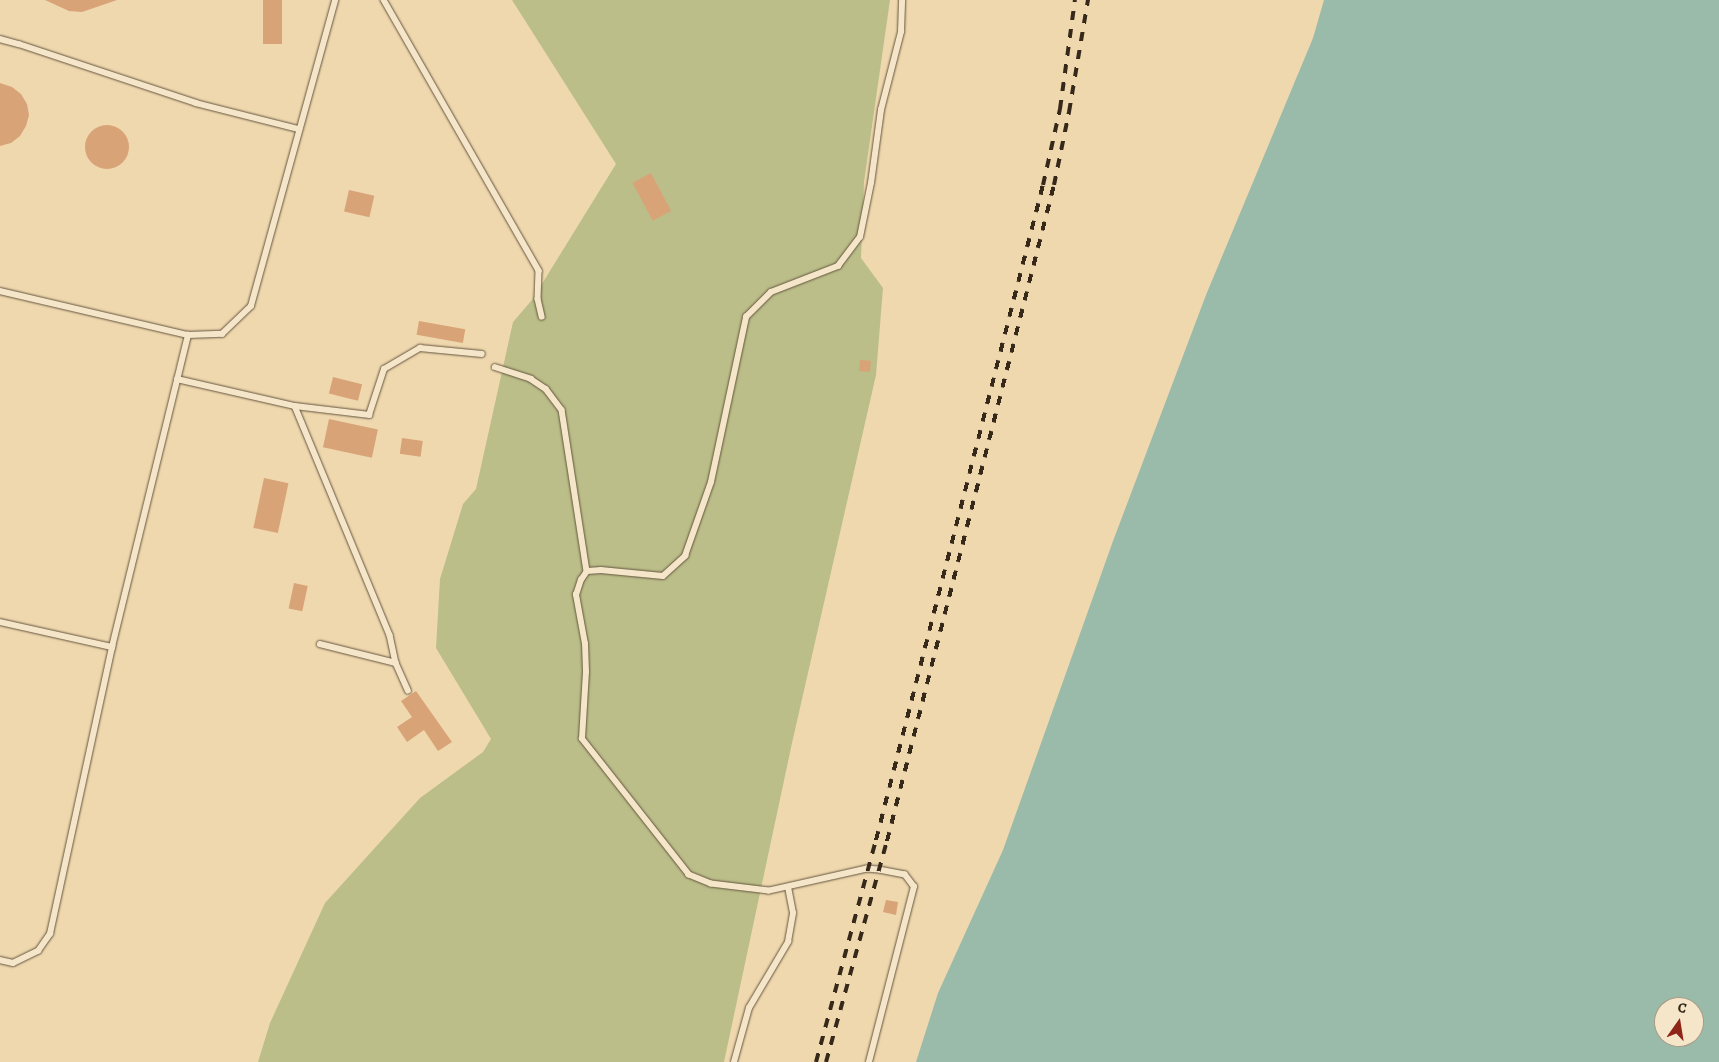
<!DOCTYPE html>
<html>
<head>
<meta charset="utf-8">
<style>
	body { margin:0 }
	#map { position:relative; width:1719px; height:1062px; overflow:hidden; background:#efd8ae; font-family:Alegreya,serif }
	div>[style] { position:absolute }
	[style*='--x'] { left:calc(var(--x)*1px); top:calc(var(--y)*1px); width:calc(var(--w)*1px); rotate:calc(var(--a)*1deg) }
	.green>* { inset:0; background:#bbbe89 }
	.water>* { inset:0; background:#9abaaa }
	.building>* { inset:0; background:#d9a378; transform-origin:0 0 }
	.round { border-radius:50% }
	.roads { filter:drop-shadow(0 0 1px #65553f) drop-shadow(0 0 1px #65553f) }
	.lane>* { height:5.5px; margin:-2.75px; padding:0 2.75px; transform-origin:2.75px; border-radius:2.75px; background:#f5e6ca }
	.rail>* { height:4px; margin-top:-2px; transform-origin:0; background:repeating-linear-gradient(90deg,#37291a 0 9px,transparent 0 18px) }
	span { translate:-50% -50%; white-space:nowrap; text-align:center; line-height:1.15; -webkit-text-stroke:4px #f5e6ca; paint-order:stroke }
	.north { position:absolute; left:1654px; top:997px; width:50px; height:50px; box-sizing:border-box; background:#f5e6ca; border:1px solid #a99a84; border-radius:50%; rotate:13deg; font-size:14px; font-weight:700; line-height:20px; text-align:center; color:#37291a }
	.north::after { content:''; display:block; margin:auto; width:18px; height:22px; background:#8f2418; clip-path:polygon(50% 0,100% 100%,50% 72%,0 100%) }
</style>
</head>
<body>
<div id="map">
	<div class="green">
		<div style="clip-path:polygon(512px 0,890px 0,864px 182px,861px 258px,883px 288px,876px 375px,792px 743px,724px 1062px,258px 1062px,270px 1023px,325px 903px,420px 798px,483px 752px,491px 739px,436px 648px,440px 579px,463px 504px,476px 489px,513px 322px,532px 300px,616px 164px)"></div>
	</div>
	<div class="water">
		<div style="clip-path:polygon(evenodd,1324px 0,1719px 0,1719px 1062px,916px 1062px,938px 993px,1003px 850px,1113px 541px,1206px 295px,1313px 38px,1324px 0,1664px 1007px,1694px 1007px,1694px 1037px,1664px 1037px,1664px 1007px)"></div>
	</div>
	<div class="building">
		<div style="clip-path:polygon(45px 0,117px 0,82px 12px,69px 11px)"></div>
		<div style="left:263px;top:0;width:19px;height:44px"></div>
		<div style="clip-path:polygon(0 83px,12px 87px,21px 94px,27px 104px,29px 115px,26px 126px,20px 136px,11px 143px,0 146px)"></div>
		<div class="round" style="left:85px;top:125px;width:44px;height:44px"></div>
		<div style="left:651px;top:173px;width:43px;height:21px;rotate:62deg"></div>
		<div style="left:349px;top:190px;width:26px;height:22px;rotate:13deg"></div>
		<div style="left:419px;top:321px;width:47px;height:14px;rotate:10deg"></div>
		<div style="left:860px;top:360px;width:11px;height:11px;rotate:5deg"></div>
		<div style="left:333px;top:377px;width:30px;height:17px;rotate:14deg"></div>
		<div style="left:329px;top:419px;width:50px;height:29px;rotate:12deg"></div>
		<div style="left:402px;top:438px;width:21px;height:16px;rotate:8deg"></div>
		<div style="left:264px;top:478px;width:25px;height:51px;rotate:12deg"></div>
		<div style="left:294px;top:583px;width:14px;height:26px;rotate:12deg"></div>
		<div style="clip-path:polygon(416px 691px,452px 742px,438px 751px,424px 730px,407px 742px,397px 727px,412px 717px,401px 701px)"></div>
		<div style="clip-path:polygon(886px 900px,898px 902px,896px 915px,883px 912px)"></div>
	</div>
	<div class="roads">
		<div class="lane">
			<div style="--x:384;--y:0;--w:312;--a:60.2"></div>
			<div style="--x:539;--y:271;--w:28;--a:92"></div>
			<div style="--x:538;--y:299;--w:18;--a:77"></div>
			<div style="--x:0;--y:39;--w:20;--a:15"></div>
			<div style="--x:19;--y:44;--w:187;--a:18.4"></div>
			<div style="--x:196;--y:103;--w:106;--a:14.2"></div>
			<div style="--x:0;--y:291;--w:193;--a:13.2"></div>
			<div style="--x:188;--y:335;--w:34;--a:-2"></div>
			<div style="--x:222;--y:334;--w:40;--a:-44"></div>
			<div style="--x:251;--y:306;--w:317;--a:-74.6"></div>
			<div style="--x:495;--y:367;--w:38;--a:18"></div>
			<div style="--x:531;--y:379;--w:18;--a:34"></div>
			<div style="--x:546;--y:389;--w:26;--a:53"></div>
			<div style="--x:562;--y:410;--w:163;--a:81.2"></div>
			<div style="--x:177;--y:379;--w:121;--a:12.9"></div>
			<div style="--x:295;--y:406;--w:75;--a:6.9"></div>
			<div style="--x:369;--y:415;--w:48;--a:-71.9"></div>
			<div style="--x:384;--y:369;--w:42;--a:-30.3"></div>
			<div style="--x:420;--y:348;--w:62;--a:5.5"></div>
			<div style="--x:295;--y:406;--w:248;--a:67.5"></div>
			<div style="--x:390;--y:635;--w:29;--a:78"></div>
			<div style="--x:396;--y:663;--w:30;--a:66"></div>
			<div style="--x:0;--y:622;--w:115;--a:12.6"></div>
			<div style="--x:320;--y:644;--w:78;--a:14"></div>
			<div style="--x:0;--y:960;--w:13;--a:13"></div>
			<div style="--x:13;--y:963;--w:28;--a:-26"></div>
			<div style="--x:38;--y:951;--w:21;--a:-55"></div>
			<div style="--x:50;--y:934;--w:294;--a:-77.8"></div>
			<div style="--x:112;--y:647;--w:321;--a:-76.3"></div>
			<div style="--x:734;--y:1062;--w:56;--a:-74.5"></div>
			<div style="--x:749;--y:1008;--w:77;--a:-59.4"></div>
			<div style="--x:788;--y:942;--w:29;--a:-80"></div>
			<div style="--x:793;--y:913;--w:26;--a:-101"></div>
			<div style="--x:869;--y:1062;--w:181;--a:-75.6"></div>
			<div style="--x:914;--y:887;--w:15;--a:-127"></div>
			<div style="--x:905;--y:875;--w:26;--a:-169"></div>
			<div style="--x:879;--y:870;--w:12;--a:-175"></div>
			<div style="--x:867;--y:869;--w:100;--a:167.3"></div>
			<div style="--x:769;--y:891;--w:58;--a:-173.1"></div>
			<div style="--x:711;--y:884;--w:24;--a:-158"></div>
			<div style="--x:689;--y:875;--w:173;--a:-128.2"></div>
			<div style="--x:582;--y:739;--w:67;--a:-86.6"></div>
			<div style="--x:586;--y:672;--w:28;--a:-92"></div>
			<div style="--x:585;--y:644;--w:50;--a:-100.4"></div>
			<div style="--x:576;--y:595;--w:16;--a:-72"></div>
			<div style="--x:581;--y:580;--w:11;--a:-56"></div>
			<div style="--x:587;--y:571;--w:14;--a:-4"></div>
			<div style="--x:601;--y:570;--w:62;--a:5.5"></div>
			<div style="--x:663;--y:576;--w:30;--a:-42"></div>
			<div style="--x:685;--y:556;--w:78;--a:-70.6"></div>
			<div style="--x:711;--y:482;--w:169;--a:-78"></div>
			<div style="--x:746;--y:317;--w:35;--a:-45"></div>
			<div style="--x:771;--y:292;--w:72;--a:-21.2"></div>
			<div style="--x:838;--y:266;--w:36;--a:-53"></div>
			<div style="--x:860;--y:237;--w:55;--a:-78.5"></div>
			<div style="--x:871;--y:183;--w:74;--a:-82.2"></div>
			<div style="--x:881;--y:110;--w:81;--a:-75.6"></div>
			<div style="--x:901;--y:32;--w:32;--a:-88"></div>
		</div>
	</div>
	<div class="rail">
		<div style="--x:816;--y:1062;--w:230;--a:-74.9"></div>
		<div style="--x:876;--y:840;--w:676;--a:-75.7"></div>
		<div style="--x:1043;--y:185;--w:78;--a:-77.4"></div>
		<div style="--x:1060;--y:109;--w:110;--a:-82.2"></div>
		<div style="--x:826;--y:1062;--w:229;--a:-74.6"></div>
		<div style="--x:887;--y:841;--w:677;--a:-75.72"></div>
		<div style="--x:1054;--y:185;--w:75;--a:-78.4"></div>
		<div style="--x:1069;--y:112;--w:114;--a:-80.4"></div>
	</div>
	<div class="north">С</div>
</div>
</body>
</html>
